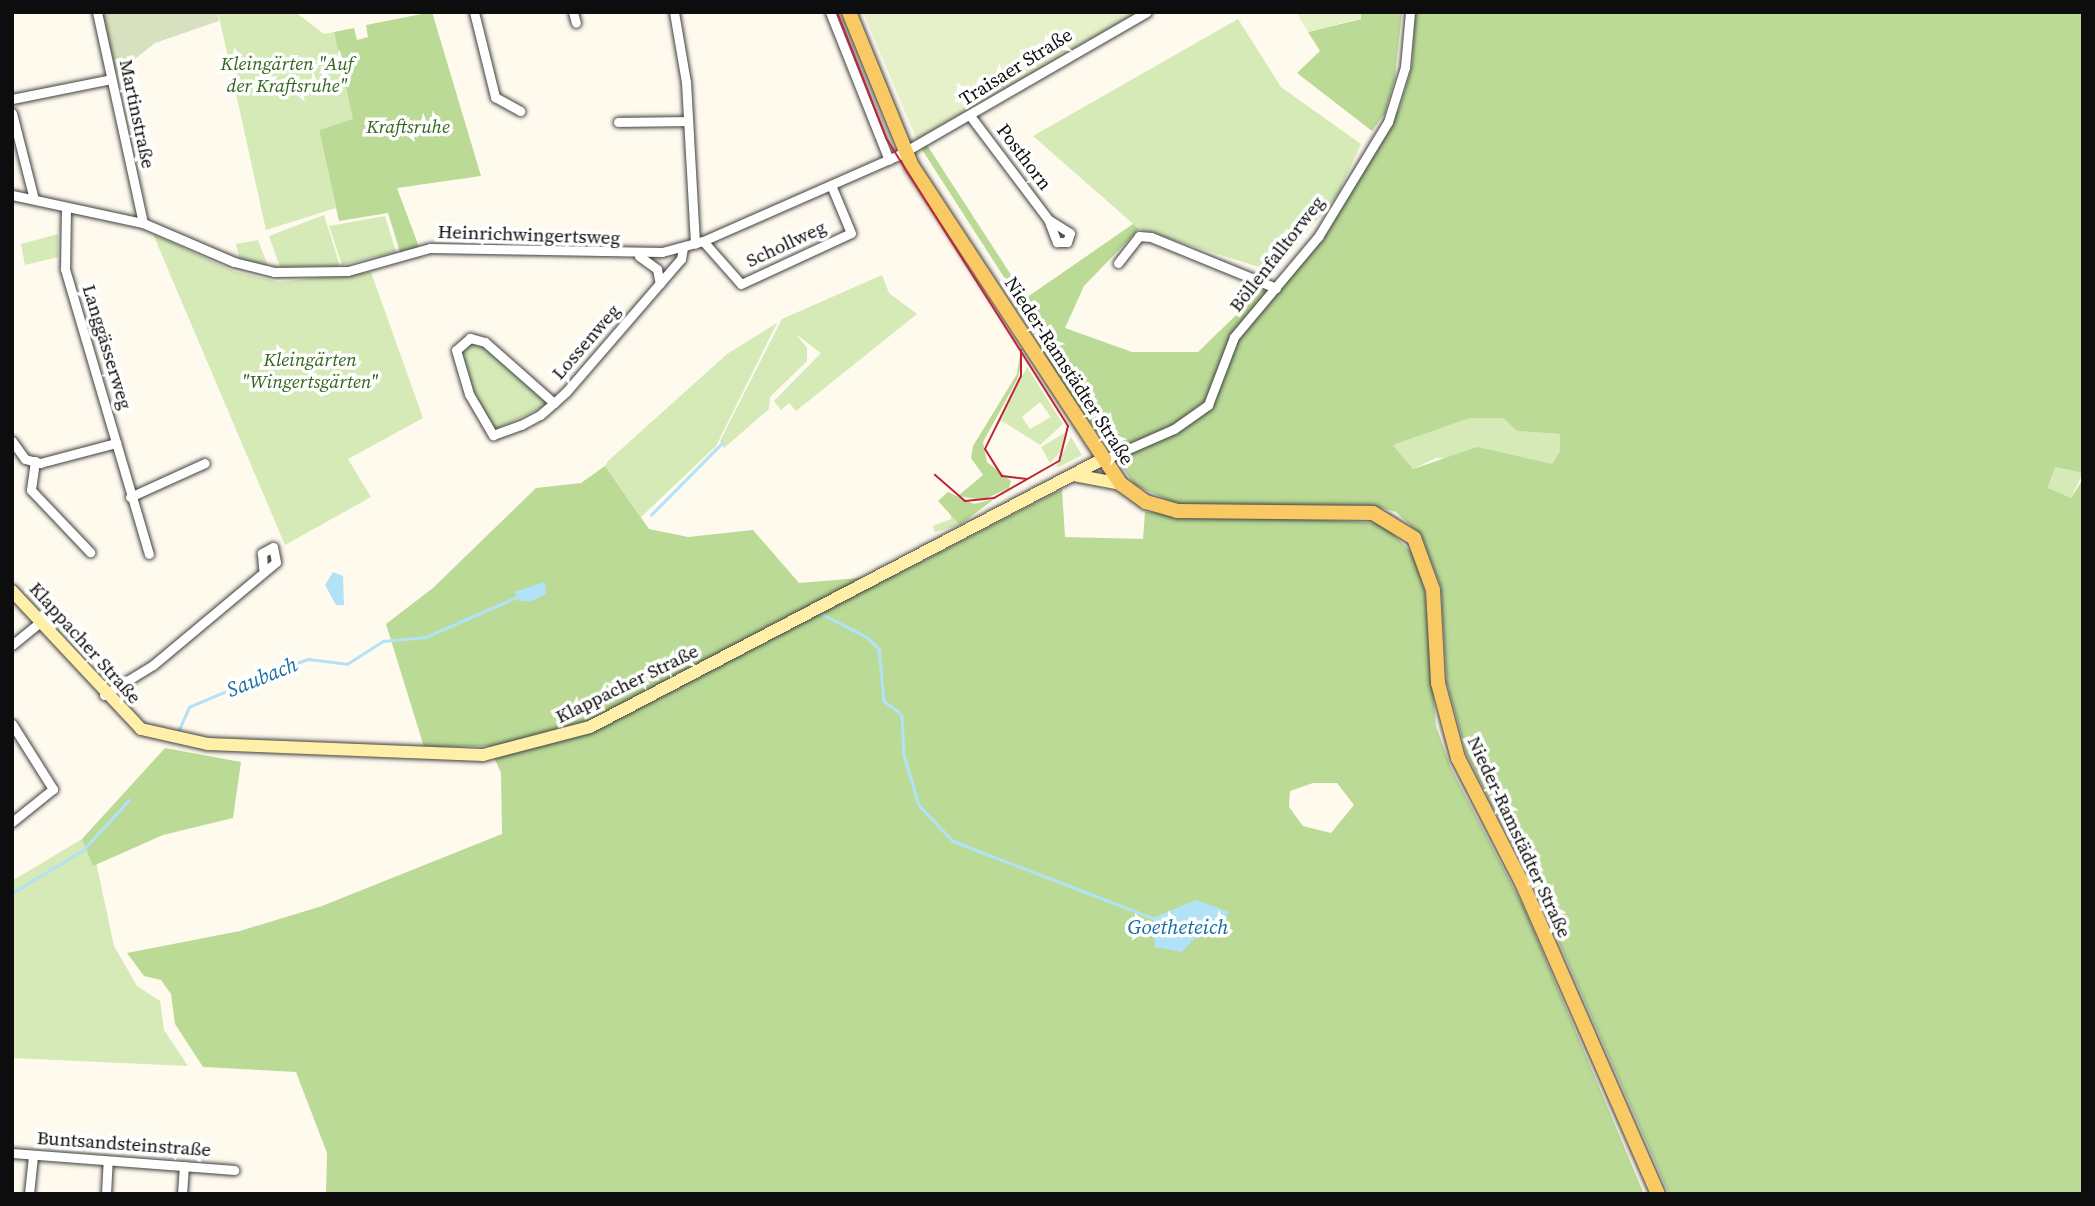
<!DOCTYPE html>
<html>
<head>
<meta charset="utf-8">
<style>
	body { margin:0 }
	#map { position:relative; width:2095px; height:1206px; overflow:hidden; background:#fffaee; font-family:"Source Serif 4",serif }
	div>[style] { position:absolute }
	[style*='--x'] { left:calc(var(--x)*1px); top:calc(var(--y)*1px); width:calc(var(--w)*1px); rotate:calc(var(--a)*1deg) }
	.green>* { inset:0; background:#d5eab7 }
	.forest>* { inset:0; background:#bada96 }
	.cemetery>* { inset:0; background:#d8e1bf }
	.pitch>* { inset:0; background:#e6f1c9 }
	.water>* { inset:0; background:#b2e2f7 }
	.stream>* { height:2.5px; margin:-1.25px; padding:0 1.25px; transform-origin:1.25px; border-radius:1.25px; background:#b2e2f7 }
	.roads { filter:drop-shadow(0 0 2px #404040) drop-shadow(0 0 2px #404040) }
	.street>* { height:9px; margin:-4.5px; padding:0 4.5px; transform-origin:4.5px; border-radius:4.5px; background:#fff }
	.secondary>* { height:12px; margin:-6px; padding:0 6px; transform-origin:6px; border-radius:6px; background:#ffefa9 }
	.primary>* { height:14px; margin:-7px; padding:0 7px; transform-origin:7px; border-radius:7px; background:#f9ca64 }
	.tram>* { height:2px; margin:-1px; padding:0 1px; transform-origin:1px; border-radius:1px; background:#bf2437 }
	span { translate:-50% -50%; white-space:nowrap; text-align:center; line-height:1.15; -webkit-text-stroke:7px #fff; paint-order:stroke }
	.park-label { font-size:19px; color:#31661d; font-style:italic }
	.street-label { font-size:19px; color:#0d0d0d }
	.water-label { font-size:21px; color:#166ea0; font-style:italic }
	.frame { position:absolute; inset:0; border:14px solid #0d0d0d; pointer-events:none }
</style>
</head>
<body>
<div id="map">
	<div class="green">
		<div style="clip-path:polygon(218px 12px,295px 12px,324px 34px,334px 32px,354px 119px,319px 130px,336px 208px,266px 230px)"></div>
		<div style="clip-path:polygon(1238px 19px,1281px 87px,1361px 144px,1338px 194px,1274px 272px,1139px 229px,1033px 136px)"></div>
		<div style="clip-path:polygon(324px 215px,340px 266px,280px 267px,269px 236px)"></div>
		<div style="clip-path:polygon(385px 216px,396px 252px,342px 265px,329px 226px)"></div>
		<div style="clip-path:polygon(58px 234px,58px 257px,25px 265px,21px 244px)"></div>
		<div style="clip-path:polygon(153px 234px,233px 271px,279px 282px,371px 272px,423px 418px,348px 459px,371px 497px,285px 545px)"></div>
		<div style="clip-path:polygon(258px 240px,268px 266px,240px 260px,236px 244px)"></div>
		<div style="clip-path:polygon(882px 275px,889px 293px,917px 314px,796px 411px,789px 403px,781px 410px,774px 401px,821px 353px,796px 334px,807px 348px,807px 361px,770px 397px,769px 409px,724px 448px,720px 441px,782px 319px)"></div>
		<div style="clip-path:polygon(777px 323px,716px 446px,641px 517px,605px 466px,608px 461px,727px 354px)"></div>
		<div style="clip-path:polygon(469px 341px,484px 345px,550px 403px,494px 431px,473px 396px,459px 350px)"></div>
		<div style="clip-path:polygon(evenodd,1027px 367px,1063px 424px,1040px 445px,1002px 421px,997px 425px,1027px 367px,1040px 402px,1051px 417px,1030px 429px,1022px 417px,1040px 402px)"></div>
		<div style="clip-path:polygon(1470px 418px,1503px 418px,1517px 431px,1560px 434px,1560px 451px,1552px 464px,1436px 458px,1413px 469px,1393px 445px)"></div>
		<div style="clip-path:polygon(1065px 433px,1060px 452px,1050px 463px,1041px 447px)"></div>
		<div style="clip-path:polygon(1071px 437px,1082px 455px,1059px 467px,1056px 466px)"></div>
		<div style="clip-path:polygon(2055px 467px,2083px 473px,2071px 498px,2048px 489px)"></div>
		<div style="clip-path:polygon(951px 509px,960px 525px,935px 532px,933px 526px,951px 519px)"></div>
		<div style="clip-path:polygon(82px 839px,96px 862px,114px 946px,137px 986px,160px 1001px,164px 1030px,188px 1066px,12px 1058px,12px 881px)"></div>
	</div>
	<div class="forest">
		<div style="clip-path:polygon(432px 12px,481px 176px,397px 188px,419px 247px,400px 252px,388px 213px,339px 221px,319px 130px,353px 119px,334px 32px,354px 28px,357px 40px,368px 37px,366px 25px)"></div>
		<div style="clip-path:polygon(1360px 12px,1402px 12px,1395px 78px,1385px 113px,1372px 131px,1297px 73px,1320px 51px,1308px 32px,1361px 19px)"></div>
		<div style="clip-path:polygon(evenodd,1415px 12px,2083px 12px,2083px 473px,2055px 467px,2048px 488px,2071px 498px,2083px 479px,2083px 1194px,1669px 1194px,1539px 897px,1467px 755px,1447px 683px,1441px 587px,1422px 536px,1396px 512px,1371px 505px,1179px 505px,1135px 485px,1069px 393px,1039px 345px,1045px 341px,919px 145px,925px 142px,1026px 298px,1133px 224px,1139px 229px,1084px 286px,1065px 328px,1132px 352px,1198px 352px,1262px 290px,1278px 294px,1323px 235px,1400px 107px,1412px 65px,1415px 12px,1470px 418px,1503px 418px,1517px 431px,1560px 434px,1560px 451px,1552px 464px,1477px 447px,1413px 469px,1393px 445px,1470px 418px)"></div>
		<div style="clip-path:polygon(1020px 355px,1021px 366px,1017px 380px,983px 442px,987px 462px,1011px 481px,1009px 488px,983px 500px,958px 496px,983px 475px,971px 458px,973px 446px,1017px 374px)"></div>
		<div style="clip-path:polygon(evenodd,605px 466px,649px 529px,688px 537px,753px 530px,799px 583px,896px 575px,1062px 489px,1065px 537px,1143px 539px,1145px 512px,1382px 523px,1415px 556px,1425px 593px,1436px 726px,1451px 768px,1524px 908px,1644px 1194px,326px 1194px,327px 1153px,296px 1072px,203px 1067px,175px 1024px,171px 994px,161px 980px,144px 976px,127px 953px,240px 931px,322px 906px,502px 834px,501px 773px,489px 746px,424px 747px,386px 624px,433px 588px,536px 488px,581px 483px,605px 466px,1313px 783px,1337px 783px,1354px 805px,1331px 833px,1303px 826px,1289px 807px,1290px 791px,1313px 783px)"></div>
		<div style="clip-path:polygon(948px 492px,974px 504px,994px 499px,960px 525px,938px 501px)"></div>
		<div style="clip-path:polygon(165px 748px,241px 762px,233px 818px,163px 835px,93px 866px,82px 839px)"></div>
	</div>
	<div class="cemetery">
		<div style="clip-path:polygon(102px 12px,218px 12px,219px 21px,155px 43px,116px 74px)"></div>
	</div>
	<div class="pitch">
		<div style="clip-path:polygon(863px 12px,1149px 12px,919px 145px)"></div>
		<div style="clip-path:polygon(1296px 12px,1360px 12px,1361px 18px,1308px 32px)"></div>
	</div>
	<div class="water">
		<div style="clip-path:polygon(333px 572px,343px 576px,344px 605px,336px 605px,325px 585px)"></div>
		<div style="clip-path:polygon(545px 582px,546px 594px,532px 601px,520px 601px,514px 592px)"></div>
		<div style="clip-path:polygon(1196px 900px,1229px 912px,1224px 921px,1205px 929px,1181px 952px,1155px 947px,1153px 918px)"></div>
	</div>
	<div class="stream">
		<div style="--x:651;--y:515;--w:101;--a:-45.4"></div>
		<div style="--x:820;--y:613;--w:53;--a:27.1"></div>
		<div style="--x:868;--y:638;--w:16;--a:45"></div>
		<div style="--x:879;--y:649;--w:52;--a:84.5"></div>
		<div style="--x:884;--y:701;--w:19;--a:36"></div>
		<div style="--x:902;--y:715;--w:40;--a:87.1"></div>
		<div style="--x:904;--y:755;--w:52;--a:73.3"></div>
		<div style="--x:919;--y:805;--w:50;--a:46.6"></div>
		<div style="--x:953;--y:841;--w:214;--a:21.1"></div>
		<div style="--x:178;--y:732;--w:27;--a:-66"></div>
		<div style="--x:189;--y:707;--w:87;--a:-23"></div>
		<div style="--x:269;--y:673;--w:41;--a:-19.7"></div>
		<div style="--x:308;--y:659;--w:39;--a:7"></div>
		<div style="--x:347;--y:664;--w:43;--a:-32.6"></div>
		<div style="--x:383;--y:641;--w:43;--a:-5.3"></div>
		<div style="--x:426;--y:637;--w:99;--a:-23.7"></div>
		<div style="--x:12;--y:893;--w:82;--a:-31"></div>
		<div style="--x:82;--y:851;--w:69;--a:-47.3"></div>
	</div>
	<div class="roads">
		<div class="street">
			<div style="--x:97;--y:12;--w:216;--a:77.7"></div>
			<div style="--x:474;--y:12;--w:88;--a:76.1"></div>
			<div style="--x:495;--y:97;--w:29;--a:29"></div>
			<div style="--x:573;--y:12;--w:11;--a:75"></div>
			<div style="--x:674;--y:12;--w:71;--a:80.3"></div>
			<div style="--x:686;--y:82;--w:162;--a:86.8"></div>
			<div style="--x:830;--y:12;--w:159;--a:68.3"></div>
			<div style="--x:12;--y:99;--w:101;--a:-11.4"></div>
			<div style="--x:12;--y:113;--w:89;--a:75.7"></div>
			<div style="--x:971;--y:117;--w:128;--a:53"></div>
			<div style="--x:1048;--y:219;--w:25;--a:69"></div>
			<div style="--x:1057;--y:242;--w:10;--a:0"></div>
			<div style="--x:1067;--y:242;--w:9;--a:-72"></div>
			<div style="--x:1070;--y:233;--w:26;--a:-148"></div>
			<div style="--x:618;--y:122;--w:70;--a:-0.8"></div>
			<div style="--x:12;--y:195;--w:134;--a:12.1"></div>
			<div style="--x:143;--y:223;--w:99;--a:23.2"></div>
			<div style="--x:234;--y:262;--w:41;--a:14"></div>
			<div style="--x:274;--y:272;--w:74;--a:-0.8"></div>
			<div style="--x:348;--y:271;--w:85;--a:-15.7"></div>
			<div style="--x:430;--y:248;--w:232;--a:1"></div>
			<div style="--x:662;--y:252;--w:42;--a:-15"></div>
			<div style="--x:703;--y:241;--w:214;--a:-23.7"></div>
			<div style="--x:899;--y:155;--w:286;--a:-30"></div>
			<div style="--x:66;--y:207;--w:62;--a:90.9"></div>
			<div style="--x:65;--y:269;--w:297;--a:73.6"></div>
			<div style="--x:703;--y:241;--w:57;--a:48.5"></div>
			<div style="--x:741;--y:284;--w:121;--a:-24.9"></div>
			<div style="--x:851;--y:233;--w:52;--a:-112.6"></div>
			<div style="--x:639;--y:256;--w:22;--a:36"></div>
			<div style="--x:657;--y:269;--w:15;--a:79"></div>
			<div style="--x:1118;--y:263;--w:34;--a:-52"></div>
			<div style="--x:1139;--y:236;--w:12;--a:5"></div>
			<div style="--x:1151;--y:237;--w:135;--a:22.2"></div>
			<div style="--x:554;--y:403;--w:92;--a:-138.5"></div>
			<div style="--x:485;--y:342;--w:16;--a:-165"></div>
			<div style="--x:470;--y:338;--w:18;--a:139"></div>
			<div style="--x:456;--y:350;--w:46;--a:73.5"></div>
			<div style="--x:469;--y:394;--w:48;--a:59.7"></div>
			<div style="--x:493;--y:435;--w:30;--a:-20"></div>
			<div style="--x:521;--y:425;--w:21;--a:-28"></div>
			<div style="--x:540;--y:415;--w:18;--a:-41"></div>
			<div style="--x:554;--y:403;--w:16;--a:-43"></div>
			<div style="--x:566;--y:392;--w:176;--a:-49.2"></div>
			<div style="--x:681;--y:259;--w:11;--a:-80"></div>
			<div style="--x:12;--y:441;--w:22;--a:54"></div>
			<div style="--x:25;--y:459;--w:16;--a:15"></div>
			<div style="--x:40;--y:463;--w:79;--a:-14.7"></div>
			<div style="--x:1103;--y:460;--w:77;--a:-23.6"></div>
			<div style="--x:1174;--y:429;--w:42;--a:-35.2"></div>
			<div style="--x:1208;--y:405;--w:73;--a:-69.1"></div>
			<div style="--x:1234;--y:337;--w:131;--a:-50"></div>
			<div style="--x:1318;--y:237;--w:135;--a:-58.7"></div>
			<div style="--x:1388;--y:122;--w:58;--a:-72.8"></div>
			<div style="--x:1405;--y:67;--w:55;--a:-84.8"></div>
			<div style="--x:35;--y:461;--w:29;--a:98"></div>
			<div style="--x:31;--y:490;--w:86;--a:46.4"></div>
			<div style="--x:130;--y:497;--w:82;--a:-24.4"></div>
			<div style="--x:12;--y:645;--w:36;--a:-39"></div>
			<div style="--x:104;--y:695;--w:57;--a:-31.5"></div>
			<div style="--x:153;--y:665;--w:160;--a:-39.9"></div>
			<div style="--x:276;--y:562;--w:15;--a:-101"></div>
			<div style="--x:273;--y:547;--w:13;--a:151"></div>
			<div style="--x:262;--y:553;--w:15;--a:86"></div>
			<div style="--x:12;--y:724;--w:77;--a:57.8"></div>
			<div style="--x:53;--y:789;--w:53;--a:141.2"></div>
			<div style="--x:12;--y:1153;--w:223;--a:4.4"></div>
			<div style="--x:29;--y:1194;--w:39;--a:-84"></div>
			<div style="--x:106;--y:1194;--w:33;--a:-87"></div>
			<div style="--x:182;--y:1194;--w:28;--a:-86"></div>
		</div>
		<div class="secondary">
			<div style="--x:1074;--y:475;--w:48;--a:10.8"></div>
			<div style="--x:12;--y:591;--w:189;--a:46.9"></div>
			<div style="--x:141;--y:729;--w:69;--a:12.6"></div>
			<div style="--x:208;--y:744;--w:275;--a:2.3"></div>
			<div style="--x:483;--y:755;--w:111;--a:-14.7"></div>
			<div style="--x:590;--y:727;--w:577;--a:-27.59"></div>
		</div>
		<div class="primary">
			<div style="--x:849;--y:12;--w:166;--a:67.8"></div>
			<div style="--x:912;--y:166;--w:381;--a:56.7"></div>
			<div style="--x:1121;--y:484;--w:31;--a:36"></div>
			<div style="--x:1146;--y:502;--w:32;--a:16"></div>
			<div style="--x:1177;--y:511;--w:196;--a:0.6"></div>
			<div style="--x:1373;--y:513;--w:48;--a:31.4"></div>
			<div style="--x:1414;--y:538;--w:55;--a:69.9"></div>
			<div style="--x:1433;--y:590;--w:93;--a:86.9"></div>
			<div style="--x:1438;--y:683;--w:78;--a:75.1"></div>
			<div style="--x:1458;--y:758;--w:143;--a:62.9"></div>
			<div style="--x:1523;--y:885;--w:337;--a:66.4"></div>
		</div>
	</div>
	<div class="tram">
		<div style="--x:837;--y:12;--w:135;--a:68.7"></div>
		<div style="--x:886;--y:138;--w:341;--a:57.7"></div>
		<div style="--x:1068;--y:426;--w:36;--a:104"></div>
		<div style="--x:1059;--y:461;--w:75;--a:150.4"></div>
		<div style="--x:994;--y:498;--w:29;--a:174"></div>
		<div style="--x:965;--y:501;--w:40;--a:-139"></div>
		<div style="--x:1021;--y:350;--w:26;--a:90"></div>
		<div style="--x:1021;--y:376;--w:81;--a:116.3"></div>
		<div style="--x:985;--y:449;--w:32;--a:58"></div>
		<div style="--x:1002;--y:476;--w:25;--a:7"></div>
	</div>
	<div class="park-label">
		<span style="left:287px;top:75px">Kleingärten "Auf<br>der Kraftsruhe"</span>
		<span style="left:408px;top:127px">Kraftsruhe</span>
		<span style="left:310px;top:371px">Kleingärten<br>"Wingertsgärten"</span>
	</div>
	<div class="street-label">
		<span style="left:1016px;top:67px;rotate:-32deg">Traisaer Straße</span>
		<span style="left:137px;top:114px;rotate:78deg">Martinstraße</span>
		<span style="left:1024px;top:157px;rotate:53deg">Posthorn</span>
		<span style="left:529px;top:235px;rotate:2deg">Heinrichwingertsweg</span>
		<span style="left:786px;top:244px;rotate:-25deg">Schollweg</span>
		<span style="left:1277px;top:254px;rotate:-52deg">Böllenfalltorweg</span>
		<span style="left:586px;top:342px;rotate:-49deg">Lossenweg</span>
		<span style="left:107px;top:347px;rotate:73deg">Langgässerweg</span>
		<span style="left:1069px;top:371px;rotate:57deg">Nieder-Ramstädter Straße</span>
		<span style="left:85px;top:643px;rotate:48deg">Klappacher Straße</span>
		<span style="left:627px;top:684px;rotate:-26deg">Klappacher Straße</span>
		<span style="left:1519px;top:837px;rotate:65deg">Nieder-Ramstädter Straße</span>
		<span style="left:124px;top:1144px;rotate:4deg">Buntsandsteinstraße</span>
	</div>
	<div class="water-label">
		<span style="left:262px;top:677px;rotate:-22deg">Saubach</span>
		<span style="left:1178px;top:927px">Goetheteich</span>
	</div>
	<div class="frame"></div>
</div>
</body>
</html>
